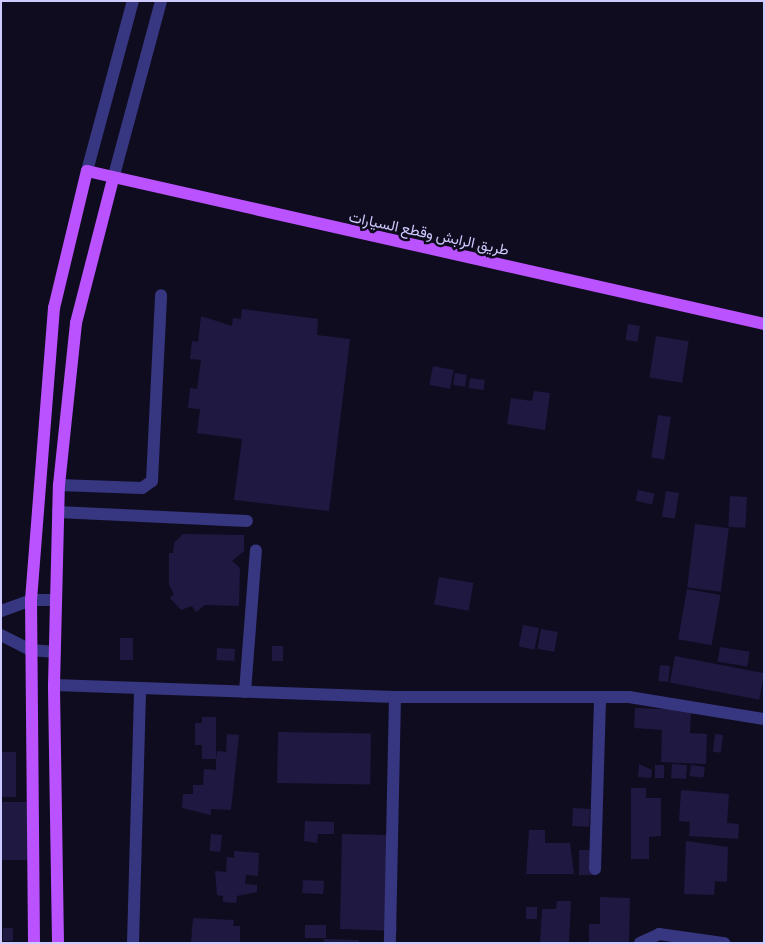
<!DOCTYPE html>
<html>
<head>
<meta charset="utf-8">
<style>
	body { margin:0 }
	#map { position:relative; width:765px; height:944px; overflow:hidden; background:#0f0c20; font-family:"PT Sans Narrow",Vazirmatn,sans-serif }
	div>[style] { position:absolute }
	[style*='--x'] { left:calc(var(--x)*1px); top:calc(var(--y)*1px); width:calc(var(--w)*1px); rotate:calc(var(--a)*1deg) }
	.building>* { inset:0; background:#1f1841; transform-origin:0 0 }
	.minor>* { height:12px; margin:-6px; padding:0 6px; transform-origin:6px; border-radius:6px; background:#373680 }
	.major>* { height:12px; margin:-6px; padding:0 6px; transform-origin:6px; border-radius:6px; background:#ba52ff }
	span { translate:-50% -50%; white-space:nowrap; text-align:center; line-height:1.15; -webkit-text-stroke:5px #0f0c20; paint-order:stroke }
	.street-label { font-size:15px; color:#d0cbff }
	.frame { position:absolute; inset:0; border:2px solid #d0cbff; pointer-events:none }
</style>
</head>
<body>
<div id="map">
	<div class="building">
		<div style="clip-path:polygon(242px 309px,318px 319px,317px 335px,350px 339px,329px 511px,234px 500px,242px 439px,197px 433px,200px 409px,188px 408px,190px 388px,197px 389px,201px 360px,190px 359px,192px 341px,198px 342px,201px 316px,232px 326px,233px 318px,241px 319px)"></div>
		<div style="left:628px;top:324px;width:12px;height:16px;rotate:9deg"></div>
		<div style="left:656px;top:336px;width:33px;height:42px;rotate:9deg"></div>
		<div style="left:433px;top:366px;width:21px;height:19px;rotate:11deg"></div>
		<div style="left:455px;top:373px;width:12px;height:12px;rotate:9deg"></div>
		<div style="left:470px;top:378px;width:15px;height:10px;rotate:8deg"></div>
		<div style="clip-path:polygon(534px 391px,550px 393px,545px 430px,507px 424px,511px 398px,532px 401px)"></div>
		<div style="left:658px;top:415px;width:13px;height:43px;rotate:9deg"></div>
		<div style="left:638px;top:490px;width:17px;height:11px;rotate:13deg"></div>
		<div style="left:666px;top:491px;width:13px;height:26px;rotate:9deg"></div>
		<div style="left:730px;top:496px;width:17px;height:31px;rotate:3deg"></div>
		<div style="left:695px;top:524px;width:34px;height:64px;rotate:7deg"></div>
		<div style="clip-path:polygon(183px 534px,244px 535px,244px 551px,232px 561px,240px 568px,239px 606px,205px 605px,196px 612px,192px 606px,181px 610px,170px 598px,174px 594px,169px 585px,169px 553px,173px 553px,174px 543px)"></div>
		<div style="left:439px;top:577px;width:35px;height:28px;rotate:10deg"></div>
		<div style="left:687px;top:589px;width:34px;height:51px;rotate:10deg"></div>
		<div style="left:523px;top:625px;width:16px;height:22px;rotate:11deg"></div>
		<div style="left:541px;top:629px;width:17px;height:20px;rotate:10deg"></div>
		<div style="left:120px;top:638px;width:13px;height:22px"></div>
		<div style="left:272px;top:646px;width:11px;height:15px"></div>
		<div style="left:720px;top:647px;width:30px;height:15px;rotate:9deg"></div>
		<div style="left:217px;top:648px;width:18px;height:12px;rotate:3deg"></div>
		<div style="left:675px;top:656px;width:91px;height:27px;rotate:11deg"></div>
		<div style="left:660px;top:665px;width:10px;height:16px;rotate:6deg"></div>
		<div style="clip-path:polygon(635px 708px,691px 710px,690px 733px,707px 734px,706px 764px,661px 762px,662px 730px,634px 728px)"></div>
		<div style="clip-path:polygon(202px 717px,216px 717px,216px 759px,217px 751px,226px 752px,227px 734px,239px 735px,231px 810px,211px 809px,211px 815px,182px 808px,183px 794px,193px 794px,193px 785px,203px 785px,204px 769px,216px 770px,216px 759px,202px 759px,202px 745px,195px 745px,195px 723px,202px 723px)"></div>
		<div style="left:278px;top:732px;width:93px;height:51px;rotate:1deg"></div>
		<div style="left:715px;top:734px;width:8px;height:18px;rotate:7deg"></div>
		<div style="left:1px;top:752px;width:15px;height:45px"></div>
		<div style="clip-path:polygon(639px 764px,652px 770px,651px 778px,638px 777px)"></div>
		<div style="left:672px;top:764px;width:15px;height:14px;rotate:4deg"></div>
		<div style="left:655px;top:765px;width:9px;height:13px"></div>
		<div style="left:691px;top:765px;width:14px;height:11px;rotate:8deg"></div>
		<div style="clip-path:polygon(631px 788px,646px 788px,646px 798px,661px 798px,661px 836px,649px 837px,649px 859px,631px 859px)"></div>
		<div style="clip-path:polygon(681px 790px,729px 794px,727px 823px,739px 824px,738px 839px,689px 836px,690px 822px,679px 821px)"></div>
		<div style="left:1px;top:802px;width:29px;height:58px"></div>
		<div style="left:573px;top:808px;width:17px;height:18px;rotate:3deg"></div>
		<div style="clip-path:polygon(305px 821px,334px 822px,334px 834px,318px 834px,317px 843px,304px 841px)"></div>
		<div style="clip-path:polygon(529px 830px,545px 830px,545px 843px,570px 843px,574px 874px,526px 874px)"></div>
		<div style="left:211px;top:834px;width:11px;height:17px;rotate:5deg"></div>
		<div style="clip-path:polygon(342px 834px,388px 835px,397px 931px,340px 929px)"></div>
		<div style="clip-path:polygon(686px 841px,728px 847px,727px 882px,715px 881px,714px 895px,684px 894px)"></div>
		<div style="left:579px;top:850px;width:16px;height:25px"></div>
		<div style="clip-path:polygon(234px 851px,259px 853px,258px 876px,246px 875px,245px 884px,257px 885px,257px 892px,237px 896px,236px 903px,223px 902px,223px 896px,217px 895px,215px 871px,226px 872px,227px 857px,234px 858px)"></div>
		<div style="left:303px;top:880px;width:21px;height:13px;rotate:3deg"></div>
		<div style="clip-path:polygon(600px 897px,630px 898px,629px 943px,589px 943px,589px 924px,600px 924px)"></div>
		<div style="clip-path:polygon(557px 901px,571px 901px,569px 943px,540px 943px,542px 909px,556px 909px)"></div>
		<div style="left:537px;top:907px;width:12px;height:11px;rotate:90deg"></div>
		<div style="clip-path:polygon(193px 918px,234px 920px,233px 926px,240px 926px,240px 943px,191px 943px)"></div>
		<div style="left:305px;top:925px;width:21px;height:13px"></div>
		<div style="left:3px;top:928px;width:10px;height:13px"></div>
		<div style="clip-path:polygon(324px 939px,359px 940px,359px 943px,324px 943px)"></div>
	</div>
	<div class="minor">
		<div style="--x:87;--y:171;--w:176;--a:-74.9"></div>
		<div style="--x:113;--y:179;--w:184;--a:-74.9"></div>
		<div style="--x:59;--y:485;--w:83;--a:2.1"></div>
		<div style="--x:142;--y:488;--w:12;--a:-35"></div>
		<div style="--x:152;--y:481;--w:186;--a:-87.2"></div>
		<div style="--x:58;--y:512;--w:189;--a:2.7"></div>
		<div style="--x:1;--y:611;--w:32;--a:-20"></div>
		<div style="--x:31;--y:600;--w:25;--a:0"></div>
		<div style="--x:1;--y:635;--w:34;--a:27"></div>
		<div style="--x:31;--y:650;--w:24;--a:5"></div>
		<div style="--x:54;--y:685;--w:341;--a:2"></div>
		<div style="--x:395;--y:697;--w:246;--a:91.2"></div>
		<div style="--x:245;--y:692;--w:142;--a:-85.6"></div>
		<div style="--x:395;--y:697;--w:234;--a:0"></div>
		<div style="--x:629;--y:697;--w:137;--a:9.3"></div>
		<div style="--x:595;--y:869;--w:172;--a:-88.3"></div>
		<div style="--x:133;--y:943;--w:255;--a:-88.4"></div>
		<div style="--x:640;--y:943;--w:21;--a:-25"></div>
		<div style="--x:659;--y:934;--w:66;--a:7.9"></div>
	</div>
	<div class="major">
		<div style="--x:34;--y:943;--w:343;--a:-90.5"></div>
		<div style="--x:31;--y:600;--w:293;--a:-85.5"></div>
		<div style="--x:54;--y:308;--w:141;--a:-76.5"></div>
		<div style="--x:87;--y:171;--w:694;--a:12.73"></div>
		<div style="--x:58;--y:943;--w:258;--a:-90.9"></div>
		<div style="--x:54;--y:685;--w:200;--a:-88.6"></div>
		<div style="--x:59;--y:485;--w:163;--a:-84"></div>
		<div style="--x:76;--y:323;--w:149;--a:-75.6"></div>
	</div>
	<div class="street-label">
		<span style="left:429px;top:233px;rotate:12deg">طريق الرابش وقطع السيارات</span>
	</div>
	<div class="frame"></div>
</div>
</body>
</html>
